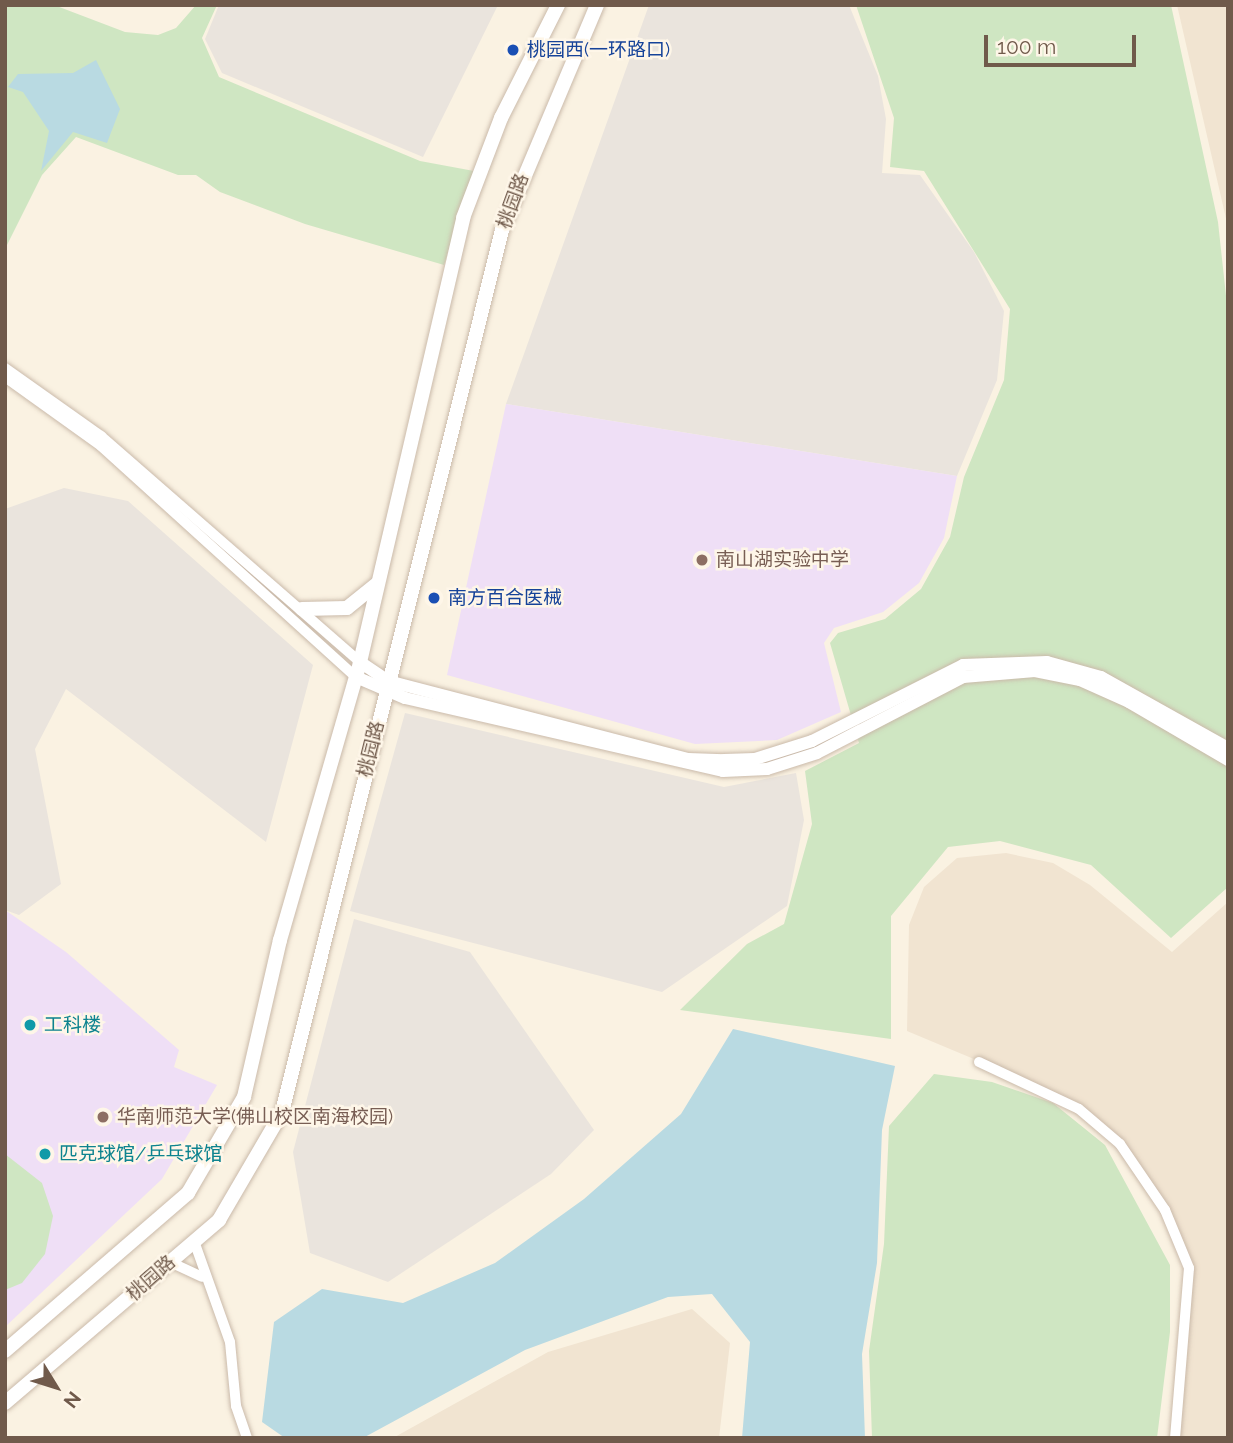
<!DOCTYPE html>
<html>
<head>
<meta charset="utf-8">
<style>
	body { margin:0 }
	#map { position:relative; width:1233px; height:1443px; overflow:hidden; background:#faf2e2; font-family:Raleway,"Noto Sans SC",sans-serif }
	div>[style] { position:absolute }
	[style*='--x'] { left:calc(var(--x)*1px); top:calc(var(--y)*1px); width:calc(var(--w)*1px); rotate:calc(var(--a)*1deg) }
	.residential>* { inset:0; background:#f1e4d1 }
	.industrial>* { inset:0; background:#eae4dd }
	.education>* { inset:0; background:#efdff6 }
	.green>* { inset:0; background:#cfe6c2 }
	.water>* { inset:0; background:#b9dae2 }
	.roads { filter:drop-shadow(0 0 2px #cabaaa) drop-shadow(0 0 2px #cabaaa) }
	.minor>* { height:10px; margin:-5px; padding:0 5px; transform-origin:5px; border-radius:5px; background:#fff }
	.tertiary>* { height:12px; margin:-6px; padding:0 6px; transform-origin:6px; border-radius:6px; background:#fff }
	.secondary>* { height:14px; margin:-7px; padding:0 7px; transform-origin:7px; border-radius:7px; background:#fff }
	.dots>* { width:19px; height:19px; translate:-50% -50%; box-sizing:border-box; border:4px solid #fef6e8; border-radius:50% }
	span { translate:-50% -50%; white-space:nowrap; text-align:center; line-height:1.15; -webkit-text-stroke:5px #fef6e8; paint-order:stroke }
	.transit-label { font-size:19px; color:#164399 }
	.left { translate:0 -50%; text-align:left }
	.street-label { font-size:19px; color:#705a4b }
	.education-label { font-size:19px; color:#785e54 }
	.culture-label { font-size:19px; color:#0d838f }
	.frame { position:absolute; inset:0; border:7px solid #705a4b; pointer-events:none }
	.north { position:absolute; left:21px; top:1352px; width:70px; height:70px; -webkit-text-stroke:5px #fef6e8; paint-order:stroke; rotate:128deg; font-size:19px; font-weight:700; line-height:28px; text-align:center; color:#705a4b }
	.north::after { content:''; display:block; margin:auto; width:24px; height:32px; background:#705a4b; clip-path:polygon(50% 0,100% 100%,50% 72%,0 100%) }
	.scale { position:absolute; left:984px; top:35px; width:152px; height:32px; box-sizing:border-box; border:4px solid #705a4b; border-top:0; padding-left:9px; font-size:21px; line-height:24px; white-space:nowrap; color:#705a4b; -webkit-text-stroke:5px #fef6e8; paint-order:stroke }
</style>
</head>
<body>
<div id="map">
	<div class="residential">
		<div style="clip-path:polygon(1177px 5px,1228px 5px,1228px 235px,1227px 223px)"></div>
		<div style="clip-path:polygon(1006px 853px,1053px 863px,1090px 885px,1172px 952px,1228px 902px,1228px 1438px,1175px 1438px,1189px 1268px,1165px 1210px,1120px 1144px,1050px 1091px,907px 1031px,909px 925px,924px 887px,957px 858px)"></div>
		<div style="clip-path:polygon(692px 1309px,730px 1343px,719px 1438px,393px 1438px,548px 1352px)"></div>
	</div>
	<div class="industrial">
		<div style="clip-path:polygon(219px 5px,498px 5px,423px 157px,222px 73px,205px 39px)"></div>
		<div style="clip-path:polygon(649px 5px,849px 5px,878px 76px,886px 119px,882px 173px,920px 175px,974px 252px,1004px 311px,997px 380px,957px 476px,506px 404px)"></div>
		<div style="clip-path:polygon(64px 488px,128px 501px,313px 665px,266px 842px,66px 689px,35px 749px,61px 884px,19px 915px,5px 910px,5px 509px)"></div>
		<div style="clip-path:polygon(405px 713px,724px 787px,796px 773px,804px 820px,787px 906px,662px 992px,350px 911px)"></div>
		<div style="clip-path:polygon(354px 919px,470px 952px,594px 1130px,551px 1174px,388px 1282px,310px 1253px,293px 1152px)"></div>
	</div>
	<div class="education">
		<div style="clip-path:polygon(506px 404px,957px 476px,944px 538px,919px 583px,883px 612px,834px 628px,824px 643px,841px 712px,777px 740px,695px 744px,447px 675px)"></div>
		<div style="clip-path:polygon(5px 910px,66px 952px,179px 1050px,174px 1067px,217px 1085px,162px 1179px,5px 1327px)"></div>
	</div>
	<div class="green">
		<div style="clip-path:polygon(5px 5px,54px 5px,125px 32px,158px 35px,176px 28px,196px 5px,217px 5px,202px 38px,219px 77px,420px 161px,474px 171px,444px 265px,305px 224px,220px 192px,196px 175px,178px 175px,76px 137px,42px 175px,5px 249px)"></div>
		<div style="clip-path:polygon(856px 5px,1171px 5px,1218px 222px,1228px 314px,1228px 887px,1171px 938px,1091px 865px,1000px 841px,948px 847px,891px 916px,891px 1039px,680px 1010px,747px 944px,784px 924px,812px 824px,805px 771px,859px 743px,830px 643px,838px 633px,885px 619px,921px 589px,950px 537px,964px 477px,1004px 380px,1010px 309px,924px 171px,890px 167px,894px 118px)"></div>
		<div style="clip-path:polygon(934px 1074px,992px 1082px,1053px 1103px,1105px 1145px,1170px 1265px,1170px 1332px,1157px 1438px,872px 1438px,869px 1351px,884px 1244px,889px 1126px)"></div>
		<div style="clip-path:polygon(5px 1154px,42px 1183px,53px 1216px,45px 1254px,22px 1283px,5px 1290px)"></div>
	</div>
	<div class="water">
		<div style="clip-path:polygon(96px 60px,120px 109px,107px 143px,73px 132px,41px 171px,49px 131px,23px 92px,8px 87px,18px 74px,73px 73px)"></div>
		<div style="clip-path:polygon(733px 1029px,895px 1066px,882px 1130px,877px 1263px,862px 1354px,865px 1438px,742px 1438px,750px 1342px,712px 1294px,668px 1297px,525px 1350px,363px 1438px,285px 1438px,262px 1422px,274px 1322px,322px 1289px,403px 1303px,495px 1263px,584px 1199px,681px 1114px)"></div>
	</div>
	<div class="roads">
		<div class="minor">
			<div style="--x:5;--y:368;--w:118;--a:35.3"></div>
			<div style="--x:101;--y:436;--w:344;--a:41.1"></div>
			<div style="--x:5;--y:377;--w:118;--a:35.7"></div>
			<div style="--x:101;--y:446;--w:344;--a:42.2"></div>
			<div style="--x:979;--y:1062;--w:110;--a:25.2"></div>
			<div style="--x:1079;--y:1109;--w:54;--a:40.5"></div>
			<div style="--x:1120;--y:1144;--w:80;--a:55.7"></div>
			<div style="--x:1165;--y:1210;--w:63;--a:67.5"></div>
			<div style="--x:1189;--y:1268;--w:171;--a:94.7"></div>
			<div style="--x:194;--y:1241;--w:107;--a:70.4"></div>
			<div style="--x:230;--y:1342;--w:64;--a:84.6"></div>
			<div style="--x:236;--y:1406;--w:34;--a:71"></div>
			<div style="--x:170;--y:1262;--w:35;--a:25"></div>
		</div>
		<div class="tertiary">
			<div style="--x:360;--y:662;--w:34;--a:34"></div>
			<div style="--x:388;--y:681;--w:310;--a:14.6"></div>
			<div style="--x:688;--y:759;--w:36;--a:2"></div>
			<div style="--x:724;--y:760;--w:31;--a:-2"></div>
			<div style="--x:755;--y:759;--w:60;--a:-17.5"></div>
			<div style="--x:812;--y:741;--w:169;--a:-26.7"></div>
			<div style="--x:963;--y:665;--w:84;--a:-2"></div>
			<div style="--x:1047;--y:662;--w:56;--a:15.5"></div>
			<div style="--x:1101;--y:677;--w:145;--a:29.2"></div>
			<div style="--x:356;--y:677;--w:53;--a:23.2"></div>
			<div style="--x:405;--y:698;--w:326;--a:12.9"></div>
			<div style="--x:723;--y:771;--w:44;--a:-2.6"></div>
			<div style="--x:767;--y:769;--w:52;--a:-17.7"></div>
			<div style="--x:817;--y:753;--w:165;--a:-27.5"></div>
			<div style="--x:963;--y:677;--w:72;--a:-4.8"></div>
			<div style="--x:1035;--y:671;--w:46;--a:11.3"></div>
			<div style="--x:1080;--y:680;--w:54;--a:24.2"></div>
			<div style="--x:1129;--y:702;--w:115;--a:30.4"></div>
		</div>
		<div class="secondary">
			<div style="--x:302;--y:609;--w:45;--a:-1.3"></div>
			<div style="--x:347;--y:608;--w:38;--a:-39"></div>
			<div style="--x:5;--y:1351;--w:242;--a:-40.8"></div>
			<div style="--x:188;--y:1193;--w:111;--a:-59.7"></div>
			<div style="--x:244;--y:1097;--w:161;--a:-77.1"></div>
			<div style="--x:280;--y:940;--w:289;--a:-73.9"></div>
			<div style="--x:360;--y:662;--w:456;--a:-76.9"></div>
			<div style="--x:463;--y:218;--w:107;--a:-69.2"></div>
			<div style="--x:501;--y:118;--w:127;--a:-63.2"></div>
			<div style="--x:5;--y:1403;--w:282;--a:-40.5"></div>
			<div style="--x:219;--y:1220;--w:125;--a:-59.7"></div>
			<div style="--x:282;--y:1112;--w:909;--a:-75.99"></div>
			<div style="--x:502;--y:230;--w:244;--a:-67.1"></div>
		</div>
	</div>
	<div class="dots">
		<div style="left:513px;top:50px;background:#1a4fb4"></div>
		<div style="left:702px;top:560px;background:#8d6e63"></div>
		<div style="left:434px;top:598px;background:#1a4fb4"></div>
		<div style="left:30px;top:1025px;background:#0f9aa8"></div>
		<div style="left:103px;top:1117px;background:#8d6e63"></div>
		<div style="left:45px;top:1154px;background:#0f9aa8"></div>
	</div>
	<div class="transit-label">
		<span class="left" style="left:527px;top:50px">桃园西(一环路口)</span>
		<span class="left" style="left:448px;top:598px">南方百合医械</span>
	</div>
	<div class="street-label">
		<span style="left:513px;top:201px;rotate:-70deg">桃园路</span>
		<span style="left:371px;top:749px;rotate:-76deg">桃园路</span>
		<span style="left:151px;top:1278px;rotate:-41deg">桃园路</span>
	</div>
	<div class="education-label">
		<span class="left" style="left:716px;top:560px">南山湖实验中学</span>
		<span class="left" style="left:117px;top:1117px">华南师范大学(佛山校区南海校园)</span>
	</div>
	<div class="culture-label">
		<span class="left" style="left:44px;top:1025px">工科楼</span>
		<span class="left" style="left:59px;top:1154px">匹克球馆/乒乓球馆</span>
	</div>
	<div class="frame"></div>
	<div class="north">N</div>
	<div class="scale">100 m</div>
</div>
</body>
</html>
